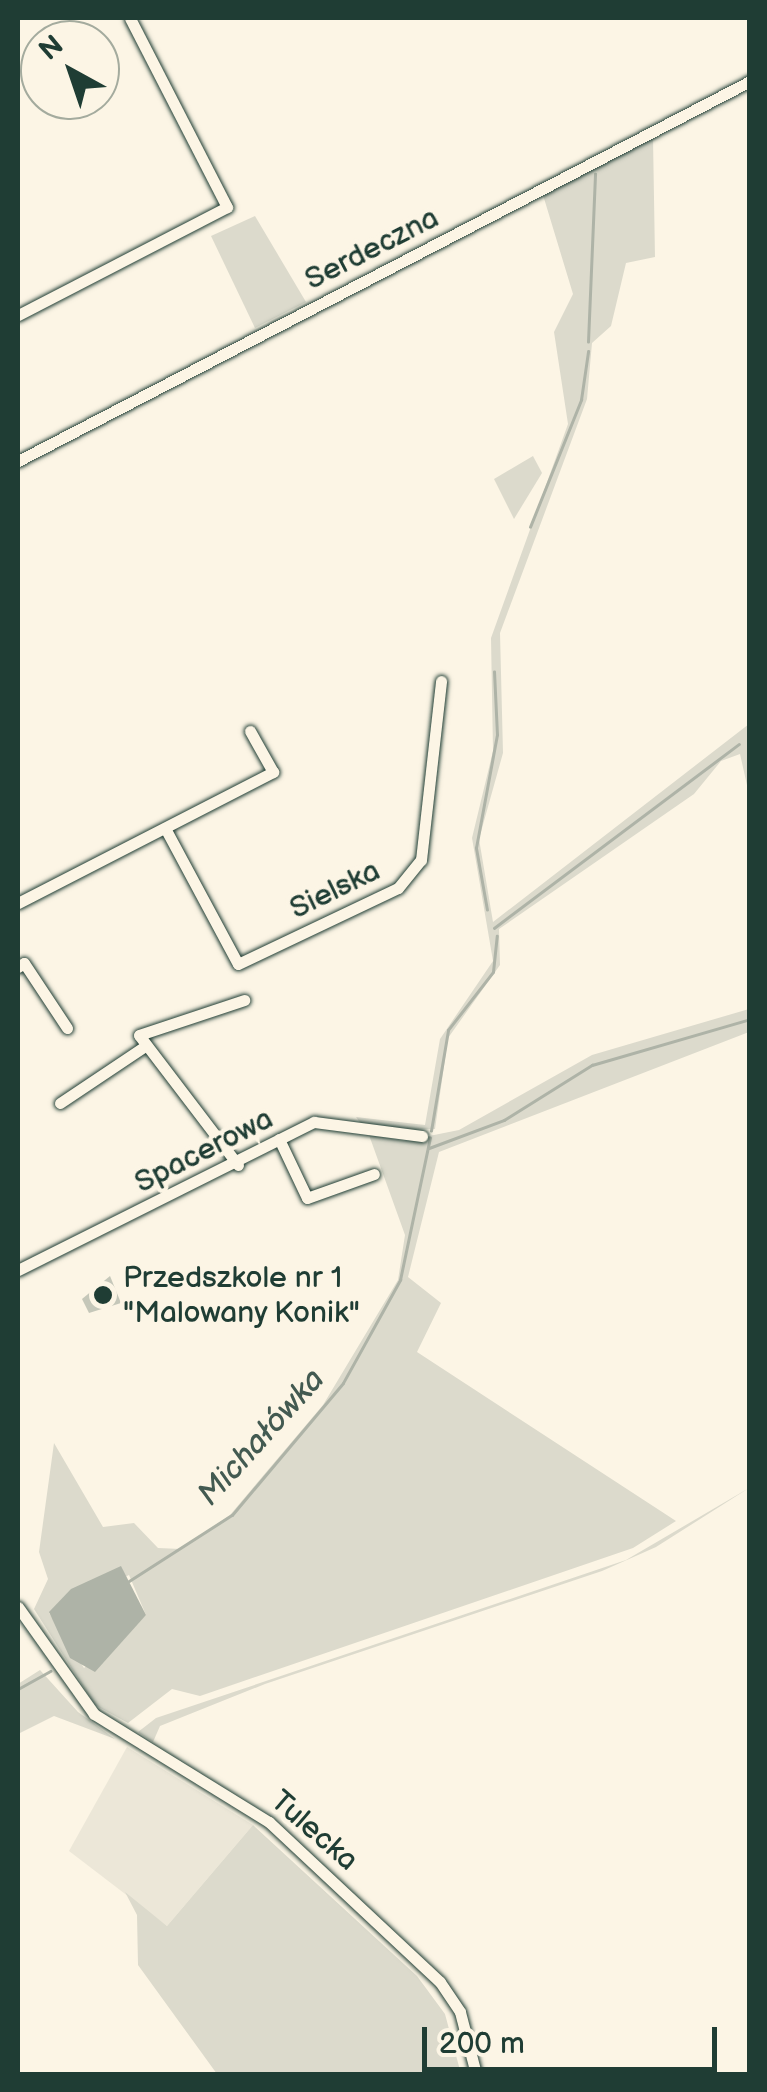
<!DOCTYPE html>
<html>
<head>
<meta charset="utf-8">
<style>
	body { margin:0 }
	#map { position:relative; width:767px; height:2092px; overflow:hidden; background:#fcf5e5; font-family:"Balsamiq Sans",sans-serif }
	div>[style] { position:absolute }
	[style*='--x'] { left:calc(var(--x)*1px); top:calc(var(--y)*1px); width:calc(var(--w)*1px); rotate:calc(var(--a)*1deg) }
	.built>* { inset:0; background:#ece7d8 }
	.green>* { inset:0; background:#dcdacc }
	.water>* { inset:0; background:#aeb3a7 }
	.stream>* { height:2.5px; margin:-1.25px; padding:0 1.25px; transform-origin:1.25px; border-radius:1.25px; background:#aeb3a7 }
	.building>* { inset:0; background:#c5c7b9 }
	.roads { filter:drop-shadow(0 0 2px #1f3d34) drop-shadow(0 0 2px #1f3d34) }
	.minor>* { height:11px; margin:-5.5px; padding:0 5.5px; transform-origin:5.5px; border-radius:5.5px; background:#fcf5e5 }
	.dots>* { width:28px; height:28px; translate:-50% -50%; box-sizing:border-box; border:5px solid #fcf5e5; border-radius:50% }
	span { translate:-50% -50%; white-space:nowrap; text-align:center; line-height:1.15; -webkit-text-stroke:9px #fcf5e5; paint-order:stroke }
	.street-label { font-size:30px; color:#1f3d34 }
	.poi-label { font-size:30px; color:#1f3d34 }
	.left { translate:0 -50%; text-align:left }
	.water-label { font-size:32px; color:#435a51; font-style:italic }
	.frame { position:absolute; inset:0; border:20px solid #1f3d34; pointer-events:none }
	.north { position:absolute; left:20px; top:20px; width:100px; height:100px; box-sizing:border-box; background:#fcf5e5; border:2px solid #a4ab9e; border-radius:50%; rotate:320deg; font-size:28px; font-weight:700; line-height:40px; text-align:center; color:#1f3d34 }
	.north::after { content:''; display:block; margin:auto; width:35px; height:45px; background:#1f3d34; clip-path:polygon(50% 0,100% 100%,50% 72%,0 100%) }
	.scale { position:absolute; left:422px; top:2027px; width:295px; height:45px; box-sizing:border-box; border:5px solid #1f3d34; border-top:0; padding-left:12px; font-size:30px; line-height:35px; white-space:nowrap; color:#1f3d34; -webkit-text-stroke:8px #fcf5e5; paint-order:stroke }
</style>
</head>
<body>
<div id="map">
	<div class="built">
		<div style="clip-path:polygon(127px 1747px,253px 1825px,167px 1926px,69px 1851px)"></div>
	</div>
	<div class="green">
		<div style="clip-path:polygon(653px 138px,655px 257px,626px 263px,611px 326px,592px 343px,587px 399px,500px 633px,503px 753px,479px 839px,493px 922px,749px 724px,749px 794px,740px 754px,721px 761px,694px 794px,499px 929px,500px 965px,448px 1038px,435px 1129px,366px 1131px,356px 1117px,425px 1125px,440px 1039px,493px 961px,472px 838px,493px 751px,491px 638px,568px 424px,554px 332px,573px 294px,543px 195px)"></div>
		<div style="clip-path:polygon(255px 216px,306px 302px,255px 328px,211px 236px)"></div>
		<div style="clip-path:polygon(533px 456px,542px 473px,514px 519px,494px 479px)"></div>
		<div style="clip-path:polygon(evenodd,749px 1009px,749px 1032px,439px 1152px,408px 1277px,441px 1303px,417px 1352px,676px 1521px,633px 1548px,200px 1696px,172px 1689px,128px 1723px,95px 1705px,34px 1609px,48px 1579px,39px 1552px,54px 1443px,103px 1527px,134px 1523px,158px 1548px,181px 1549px,230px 1515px,323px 1405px,398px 1280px,405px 1235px,369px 1135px,404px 1141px,459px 1130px,592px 1055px,749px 1009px,129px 1575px,146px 1615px,84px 1668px,49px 1613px,129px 1575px)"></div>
		<div style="clip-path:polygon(749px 1488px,656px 1547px,602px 1571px,265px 1684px,160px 1726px,153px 1742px,138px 1732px,156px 1718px,626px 1560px)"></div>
		<div style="clip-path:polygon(40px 1670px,78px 1712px,115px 1739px,54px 1716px,18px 1734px,18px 1684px)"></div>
		<div style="clip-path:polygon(253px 1825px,417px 1976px,445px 2014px,461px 2074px,217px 2074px,138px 1965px,137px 1915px,125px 1892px,167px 1926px)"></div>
	</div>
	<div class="water">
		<div style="clip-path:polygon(121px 1566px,146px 1615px,95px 1672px,70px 1658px,49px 1612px,71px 1589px)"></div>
	</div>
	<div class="stream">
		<div style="--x:588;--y:342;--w:168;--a:-87.6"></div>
		<div style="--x:530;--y:527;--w:137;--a:-68.1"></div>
		<div style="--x:581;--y:400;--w:49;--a:-81.7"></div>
		<div style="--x:487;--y:910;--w:63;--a:-100.1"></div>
		<div style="--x:476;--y:848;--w:115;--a:-79.5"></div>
		<div style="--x:497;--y:735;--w:63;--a:-92.7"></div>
		<div style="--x:494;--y:928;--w:306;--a:-36.9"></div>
		<div style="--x:431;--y:1131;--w:102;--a:-80.4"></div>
		<div style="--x:448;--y:1030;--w:73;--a:-52.2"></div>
		<div style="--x:493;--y:972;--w:36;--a:-84"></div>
		<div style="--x:429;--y:1148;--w:80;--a:-20.5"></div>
		<div style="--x:504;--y:1120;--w:104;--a:-32"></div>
		<div style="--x:592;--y:1065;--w:165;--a:-16.2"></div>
		<div style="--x:129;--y:1581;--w:122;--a:-32.7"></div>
		<div style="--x:232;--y:1515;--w:172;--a:-49.9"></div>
		<div style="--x:343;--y:1383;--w:118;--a:-61"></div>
		<div style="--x:400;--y:1280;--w:145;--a:-78.1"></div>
		<div style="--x:18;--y:1689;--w:37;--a:-29"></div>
	</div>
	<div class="building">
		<div style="clip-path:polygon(110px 1276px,121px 1303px,89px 1313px,82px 1299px)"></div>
	</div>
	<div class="roads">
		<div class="minor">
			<div style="--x:18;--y:315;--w:235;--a:-27.3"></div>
			<div style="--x:227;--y:207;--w:212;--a:-117.2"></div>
			<div style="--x:18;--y:461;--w:825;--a:-27.43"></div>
			<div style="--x:165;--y:828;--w:154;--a:61.8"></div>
			<div style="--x:238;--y:964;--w:177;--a:-25.4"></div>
			<div style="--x:398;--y:888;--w:36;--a:-51"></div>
			<div style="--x:421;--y:860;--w:180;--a:-83.6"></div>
			<div style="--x:18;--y:903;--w:287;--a:-27.2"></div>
			<div style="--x:273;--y:772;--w:47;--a:-119.3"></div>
			<div style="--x:18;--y:967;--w:7;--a:-34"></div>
			<div style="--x:24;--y:963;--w:78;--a:56.5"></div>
			<div style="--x:60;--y:1103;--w:102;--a:-33.8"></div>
			<div style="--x:279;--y:1139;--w:65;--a:64.6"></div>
			<div style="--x:307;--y:1198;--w:71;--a:-19.7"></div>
			<div style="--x:238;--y:1165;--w:163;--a:-127.3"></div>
			<div style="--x:139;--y:1035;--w:111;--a:-18.4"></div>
			<div style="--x:18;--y:1270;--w:331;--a:-26.6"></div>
			<div style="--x:314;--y:1122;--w:109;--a:7.4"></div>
			<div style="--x:18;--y:1607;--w:131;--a:54.6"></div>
			<div style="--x:94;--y:1714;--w:206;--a:31.7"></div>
			<div style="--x:269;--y:1822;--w:234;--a:43.1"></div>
			<div style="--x:440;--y:1982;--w:36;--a:56"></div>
			<div style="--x:460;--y:2012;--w:64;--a:75.5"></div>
		</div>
	</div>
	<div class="dots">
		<div style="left:103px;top:1295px;background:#1f3d34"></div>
	</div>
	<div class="street-label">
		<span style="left:372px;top:249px;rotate:-27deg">Serdeczna</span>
		<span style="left:335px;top:890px;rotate:-26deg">Sielska</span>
		<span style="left:204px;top:1151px;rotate:-27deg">Spacerowa</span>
		<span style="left:314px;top:1831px;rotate:41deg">Tulecka</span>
	</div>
	<div class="poi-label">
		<span class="left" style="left:123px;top:1295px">Przedszkole nr 1<br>"Malowany Konik"</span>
	</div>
	<div class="water-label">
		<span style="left:262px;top:1438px;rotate:-48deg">Michałówka</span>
	</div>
	<div class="frame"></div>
	<div class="north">N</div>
	<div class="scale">200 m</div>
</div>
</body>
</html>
